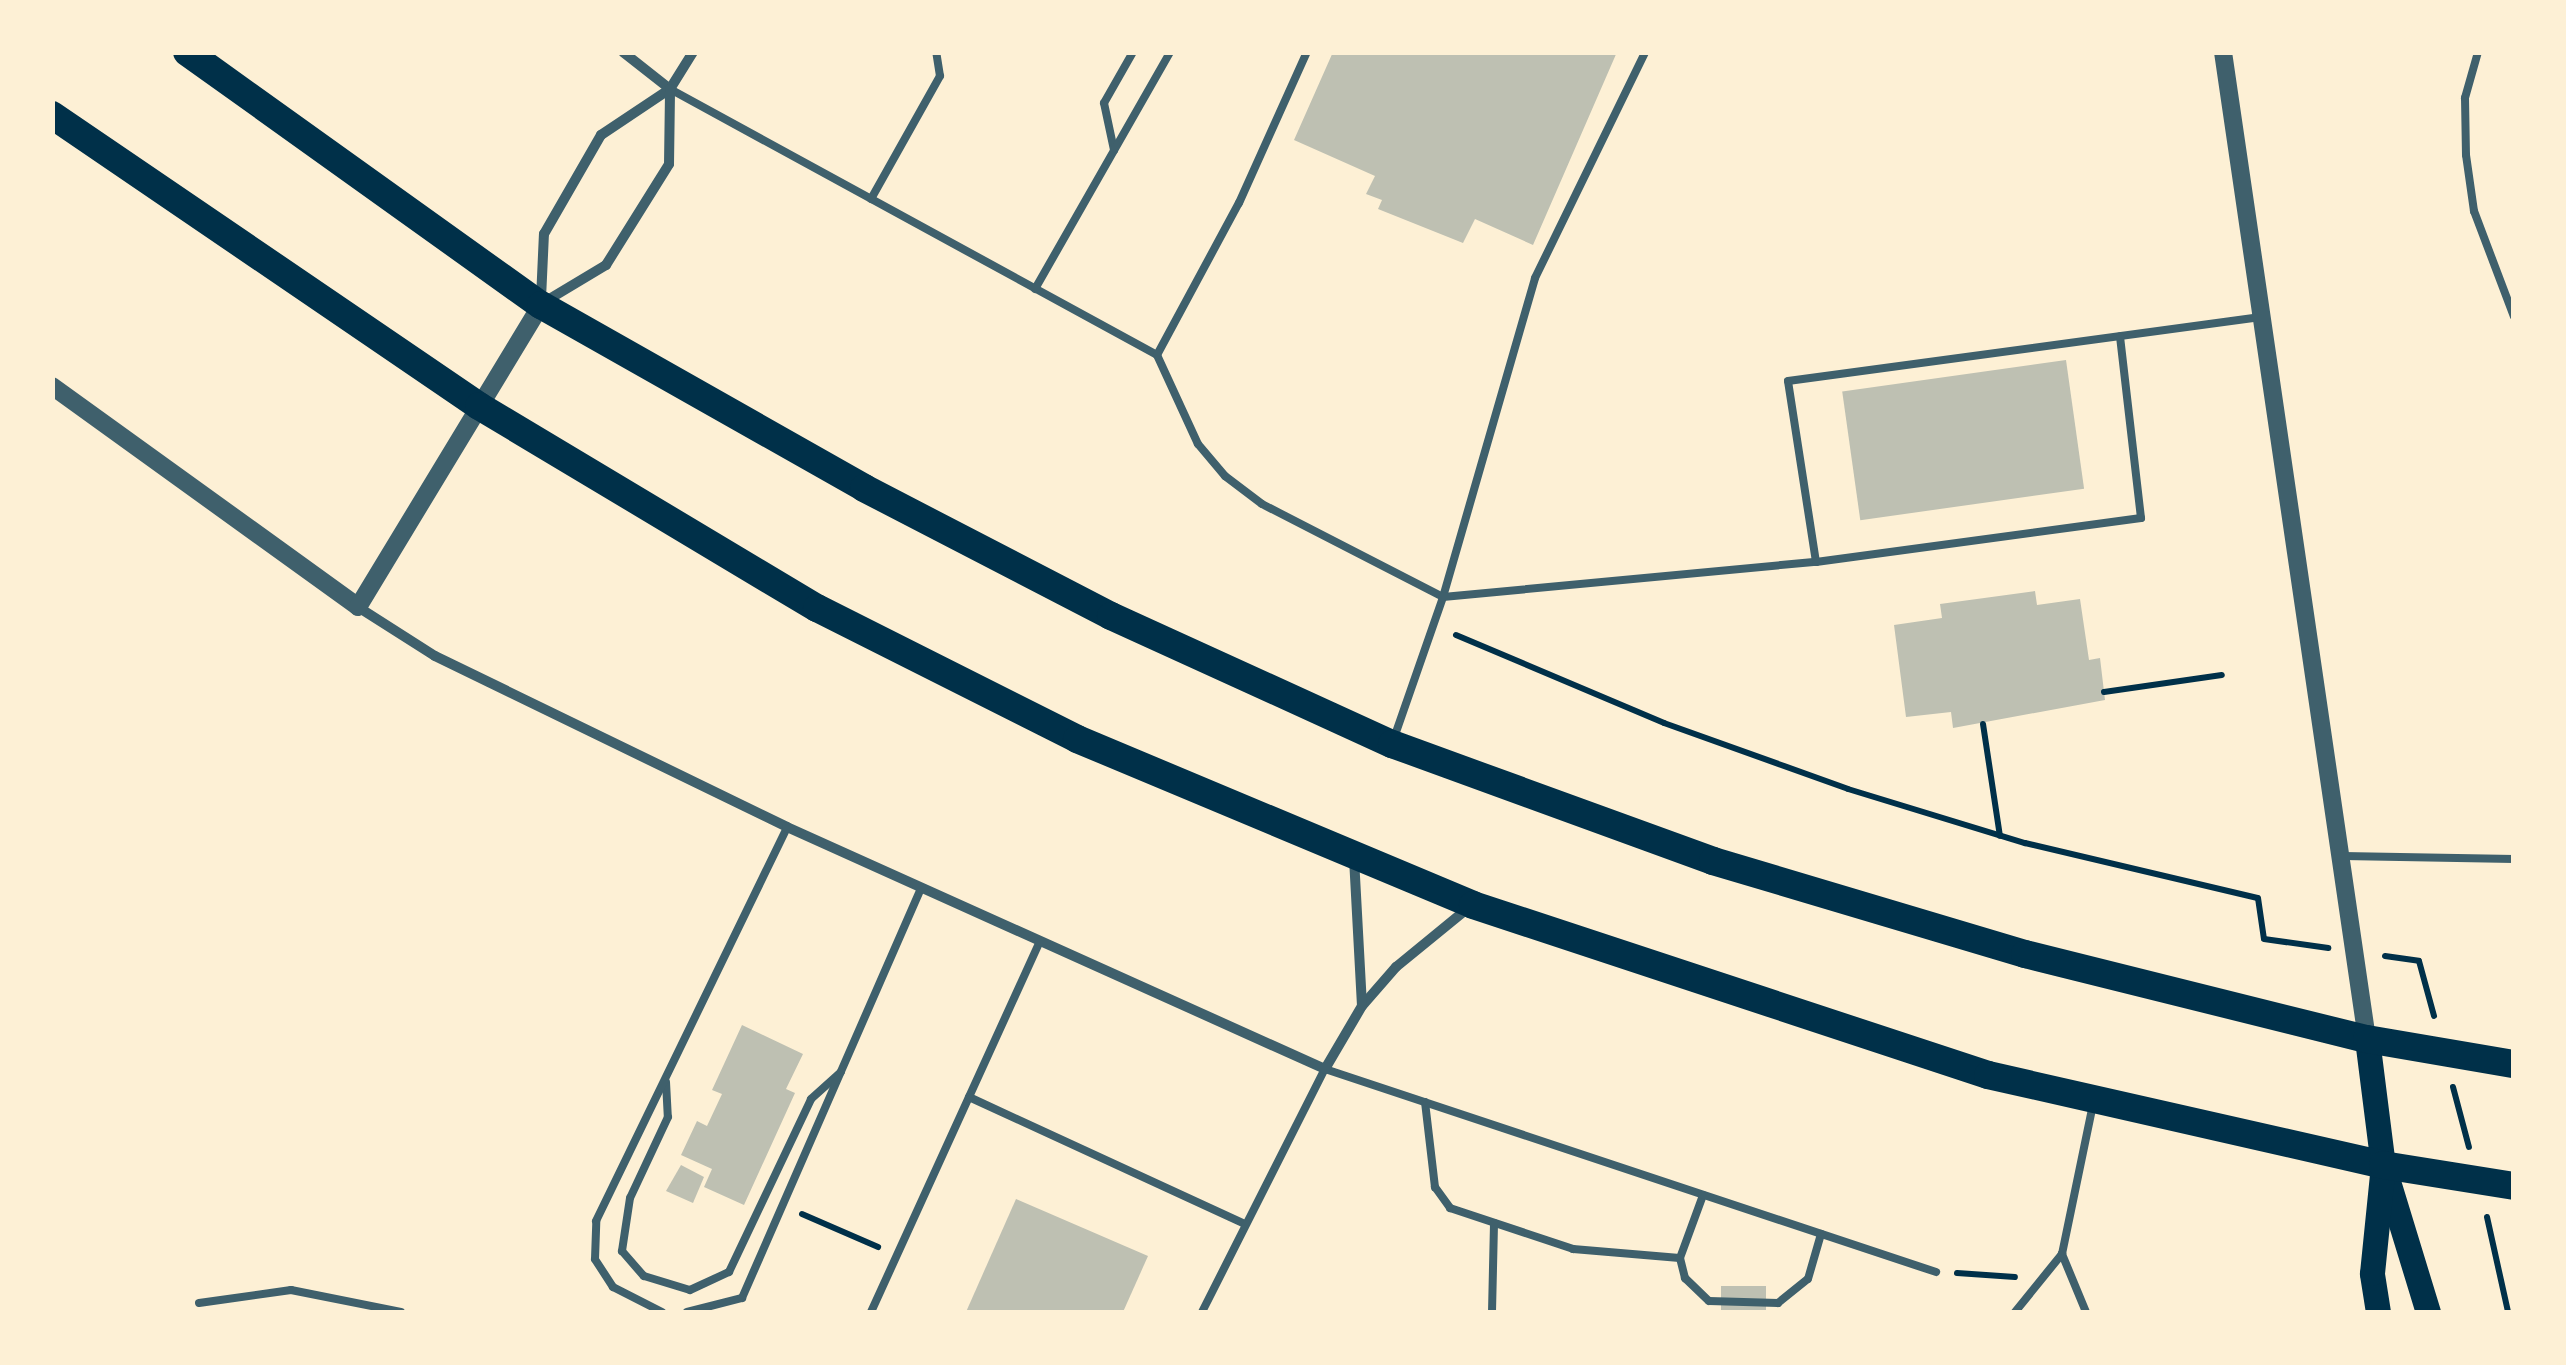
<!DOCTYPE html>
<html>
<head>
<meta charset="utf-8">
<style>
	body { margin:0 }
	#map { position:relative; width:2566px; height:1365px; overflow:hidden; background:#fdf0d5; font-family:"DejaVu Sans",sans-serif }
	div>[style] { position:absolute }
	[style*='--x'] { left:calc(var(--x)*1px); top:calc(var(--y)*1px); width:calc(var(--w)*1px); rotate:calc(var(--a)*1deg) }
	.building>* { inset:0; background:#bec0b2; transform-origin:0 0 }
	.path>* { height:6px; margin:-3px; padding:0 3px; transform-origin:3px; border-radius:3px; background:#003049 }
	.service>* { height:8px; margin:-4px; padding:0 4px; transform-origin:4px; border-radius:4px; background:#3f606c }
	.minor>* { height:10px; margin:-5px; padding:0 5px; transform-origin:5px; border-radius:5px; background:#3f606c }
	.tertiary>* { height:18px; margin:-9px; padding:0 9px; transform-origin:9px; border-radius:9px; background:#3f606c }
	.primary>* { height:25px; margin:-12.5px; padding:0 12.5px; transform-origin:12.5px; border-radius:12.5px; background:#003049 }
	.trunk>* { height:28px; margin:-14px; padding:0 14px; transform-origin:14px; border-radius:14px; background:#003049 }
	span { translate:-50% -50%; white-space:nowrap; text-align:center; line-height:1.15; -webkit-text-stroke:9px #fdf0d5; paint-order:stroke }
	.frame { position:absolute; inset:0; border:55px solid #fdf0d5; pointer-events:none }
</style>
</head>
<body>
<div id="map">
	<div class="building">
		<div style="clip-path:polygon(1333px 52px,1617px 52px,1533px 245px,1475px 219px,1463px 243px,1378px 209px,1382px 200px,1366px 194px,1375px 176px,1294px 140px)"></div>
		<div style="left:2066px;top:360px;width:130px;height:226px;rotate:82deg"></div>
		<div style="clip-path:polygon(2035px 591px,2037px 605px,2080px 599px,2089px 660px,2100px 658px,2105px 700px,1953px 728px,1951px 712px,1906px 717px,1894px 625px,1942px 618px,1940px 604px)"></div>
		<div style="clip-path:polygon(742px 1025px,803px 1054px,786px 1089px,795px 1093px,744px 1205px,704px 1187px,712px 1169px,681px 1155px,697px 1121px,707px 1126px,722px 1094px,712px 1090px)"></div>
		<div style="clip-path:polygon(681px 1165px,704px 1177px,693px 1203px,666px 1191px)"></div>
		<div style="clip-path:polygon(1016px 1199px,1148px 1256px,1123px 1312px,966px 1312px)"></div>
		<div style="left:1721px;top:1286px;width:45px;height:26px"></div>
	</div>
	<div class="path">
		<div style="--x:1456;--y:635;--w:226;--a:22.9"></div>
		<div style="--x:1664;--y:723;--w:195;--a:19.7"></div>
		<div style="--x:1848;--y:789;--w:185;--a:17"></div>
		<div style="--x:2025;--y:843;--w:239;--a:13.3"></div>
		<div style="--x:2258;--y:898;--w:41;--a:81.7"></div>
		<div style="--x:2264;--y:939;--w:65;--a:8"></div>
		<div style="--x:2104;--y:692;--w:119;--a:-8.2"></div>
		<div style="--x:1983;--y:724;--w:113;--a:81.4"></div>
		<div style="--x:2385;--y:956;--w:34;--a:8"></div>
		<div style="--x:2419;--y:961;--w:57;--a:74.7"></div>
		<div style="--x:2453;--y:1087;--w:62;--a:75.1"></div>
		<div style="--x:802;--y:1214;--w:83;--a:23.5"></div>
		<div style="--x:2487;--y:1217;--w:97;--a:77.5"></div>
		<div style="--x:1957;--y:1273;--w:58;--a:3.9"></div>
	</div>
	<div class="service">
		<div style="--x:2478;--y:52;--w:48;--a:105.8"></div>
		<div style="--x:2465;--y:98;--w:57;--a:89"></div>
		<div style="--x:2466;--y:155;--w:57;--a:81.9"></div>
		<div style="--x:2474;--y:211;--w:113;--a:69.3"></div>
		<div style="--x:670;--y:89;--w:555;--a:28.64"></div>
		<div style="--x:1157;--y:355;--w:98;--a:65.3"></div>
		<div style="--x:1198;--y:444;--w:42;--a:49.8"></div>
		<div style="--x:1225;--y:476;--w:46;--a:37.1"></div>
		<div style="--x:1262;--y:504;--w:203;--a:27.2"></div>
		<div style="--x:1443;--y:597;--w:332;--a:-73.9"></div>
		<div style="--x:1535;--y:278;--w:251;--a:-64"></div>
		<div style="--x:1114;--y:150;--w:48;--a:-102"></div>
		<div style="--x:1104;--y:103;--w:59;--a:-60.4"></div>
		<div style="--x:871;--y:199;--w:141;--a:-60.7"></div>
		<div style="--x:940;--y:76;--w:24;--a:-99"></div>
		<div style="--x:1035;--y:289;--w:273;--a:-60.3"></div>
		<div style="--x:1157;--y:355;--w:173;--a:-61.7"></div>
		<div style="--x:1239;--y:203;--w:166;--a:-65.8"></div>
		<div style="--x:1816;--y:562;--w:183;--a:-98.8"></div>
		<div style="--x:1788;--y:381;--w:477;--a:-7.7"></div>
		<div style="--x:1394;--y:738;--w:149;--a:-70.8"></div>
		<div style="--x:1443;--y:597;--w:375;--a:-5.4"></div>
		<div style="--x:1816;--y:562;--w:328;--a:-7.7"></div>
		<div style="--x:2141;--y:518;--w:183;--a:-96.6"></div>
		<div style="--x:2343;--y:856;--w:171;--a:1"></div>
		<div style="--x:666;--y:1082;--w:35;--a:87"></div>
		<div style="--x:668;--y:1117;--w:89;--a:115.1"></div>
		<div style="--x:630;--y:1198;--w:54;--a:98.6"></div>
		<div style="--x:622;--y:1251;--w:33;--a:49"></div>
		<div style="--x:644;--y:1276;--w:48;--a:16.9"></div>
		<div style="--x:690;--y:1290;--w:43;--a:-24.8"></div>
		<div style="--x:729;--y:1272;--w:191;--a:-64.6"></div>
		<div style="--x:811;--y:1099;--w:40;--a:-42"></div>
		<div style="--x:969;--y:1097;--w:304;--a:24.7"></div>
		<div style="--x:1425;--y:1102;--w:86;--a:83.3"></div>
		<div style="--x:1435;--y:1187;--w:26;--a:54"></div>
		<div style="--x:1450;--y:1208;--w:130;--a:18.4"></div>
		<div style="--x:1573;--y:1249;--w:107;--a:4.8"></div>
		<div style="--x:1680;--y:1258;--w:67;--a:-69.9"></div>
		<div style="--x:1680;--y:1258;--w:21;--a:76"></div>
		<div style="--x:1685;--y:1278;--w:33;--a:44"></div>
		<div style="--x:1709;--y:1301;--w:69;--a:1.7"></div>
		<div style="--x:1778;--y:1303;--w:38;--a:-39"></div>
		<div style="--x:1808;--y:1279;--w:47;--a:-73.9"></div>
		<div style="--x:199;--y:1303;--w:93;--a:-8"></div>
		<div style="--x:291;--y:1290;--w:112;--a:11.3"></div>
		<div style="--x:662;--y:1312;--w:55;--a:-153"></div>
		<div style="--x:613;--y:1287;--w:33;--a:-123"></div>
		<div style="--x:595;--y:1259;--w:38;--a:-88"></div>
		<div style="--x:596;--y:1221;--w:438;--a:-64.1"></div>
		<div style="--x:687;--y:1312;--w:57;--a:-14.3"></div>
		<div style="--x:742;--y:1298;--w:446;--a:-66.4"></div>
		<div style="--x:871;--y:1312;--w:405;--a:-65.5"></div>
		<div style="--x:1202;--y:1312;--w:272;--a:-63.2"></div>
		<div style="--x:1325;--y:1069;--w:644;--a:18.38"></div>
		<div style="--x:1492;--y:1312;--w:89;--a:-88.7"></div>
		<div style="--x:2015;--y:1312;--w:75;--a:-51"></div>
		<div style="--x:2086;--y:1312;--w:63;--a:-112.5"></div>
		<div style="--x:2062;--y:1254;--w:153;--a:-78.3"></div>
	</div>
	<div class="minor">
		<div style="--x:623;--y:52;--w:60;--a:38.2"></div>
		<div style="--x:541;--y:299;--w:65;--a:-87.4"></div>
		<div style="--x:544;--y:234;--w:114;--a:-60.1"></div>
		<div style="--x:601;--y:135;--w:83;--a:-33.7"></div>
		<div style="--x:670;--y:89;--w:44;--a:-58.1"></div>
		<div style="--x:546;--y:301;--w:70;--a:-31"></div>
		<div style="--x:606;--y:265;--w:119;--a:-58"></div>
		<div style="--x:669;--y:164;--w:75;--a:-89.2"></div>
		<div style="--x:358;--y:607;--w:91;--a:32.5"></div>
		<div style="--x:435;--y:656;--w:391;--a:25.9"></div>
		<div style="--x:787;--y:827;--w:590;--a:24.22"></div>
		<div style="--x:1325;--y:1069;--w:73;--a:-59.6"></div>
		<div style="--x:1362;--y:1006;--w:52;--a:-48.9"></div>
		<div style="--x:1396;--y:967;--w:93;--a:-39.3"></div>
		<div style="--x:1354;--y:858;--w:147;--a:86.9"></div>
	</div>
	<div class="tertiary">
		<div style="--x:2223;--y:52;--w:997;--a:81.7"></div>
		<div style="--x:52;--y:386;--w:377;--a:35.8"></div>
		<div style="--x:358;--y:607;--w:353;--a:-58.8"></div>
	</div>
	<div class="primary">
		<div style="--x:2367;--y:1039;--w:127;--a:82.8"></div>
		<div style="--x:2383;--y:1165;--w:154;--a:73"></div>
		<div style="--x:2378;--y:1312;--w:39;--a:-99"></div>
		<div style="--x:2372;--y:1273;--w:99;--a:-84.2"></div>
	</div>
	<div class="trunk">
		<div style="--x:187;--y:52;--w:435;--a:35.6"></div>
		<div style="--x:541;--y:305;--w:371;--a:29.5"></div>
		<div style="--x:864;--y:488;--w:278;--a:27.4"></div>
		<div style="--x:1111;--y:616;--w:309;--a:24.5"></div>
		<div style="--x:1392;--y:744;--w:342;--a:20"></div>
		<div style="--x:1713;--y:861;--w:326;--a:16.6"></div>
		<div style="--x:2025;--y:954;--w:352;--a:14"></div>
		<div style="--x:2367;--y:1039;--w:149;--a:9.7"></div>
		<div style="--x:52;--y:115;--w:517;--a:34.27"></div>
		<div style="--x:479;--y:406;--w:394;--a:30.9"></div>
		<div style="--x:817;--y:608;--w:291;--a:26.7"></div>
		<div style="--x:1077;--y:739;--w:429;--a:22.7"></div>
		<div style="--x:1473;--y:905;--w:542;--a:18.27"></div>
		<div style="--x:1988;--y:1075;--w:405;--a:12.8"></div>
		<div style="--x:2383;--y:1165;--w:133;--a:9.1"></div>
	</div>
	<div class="frame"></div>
</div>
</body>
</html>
